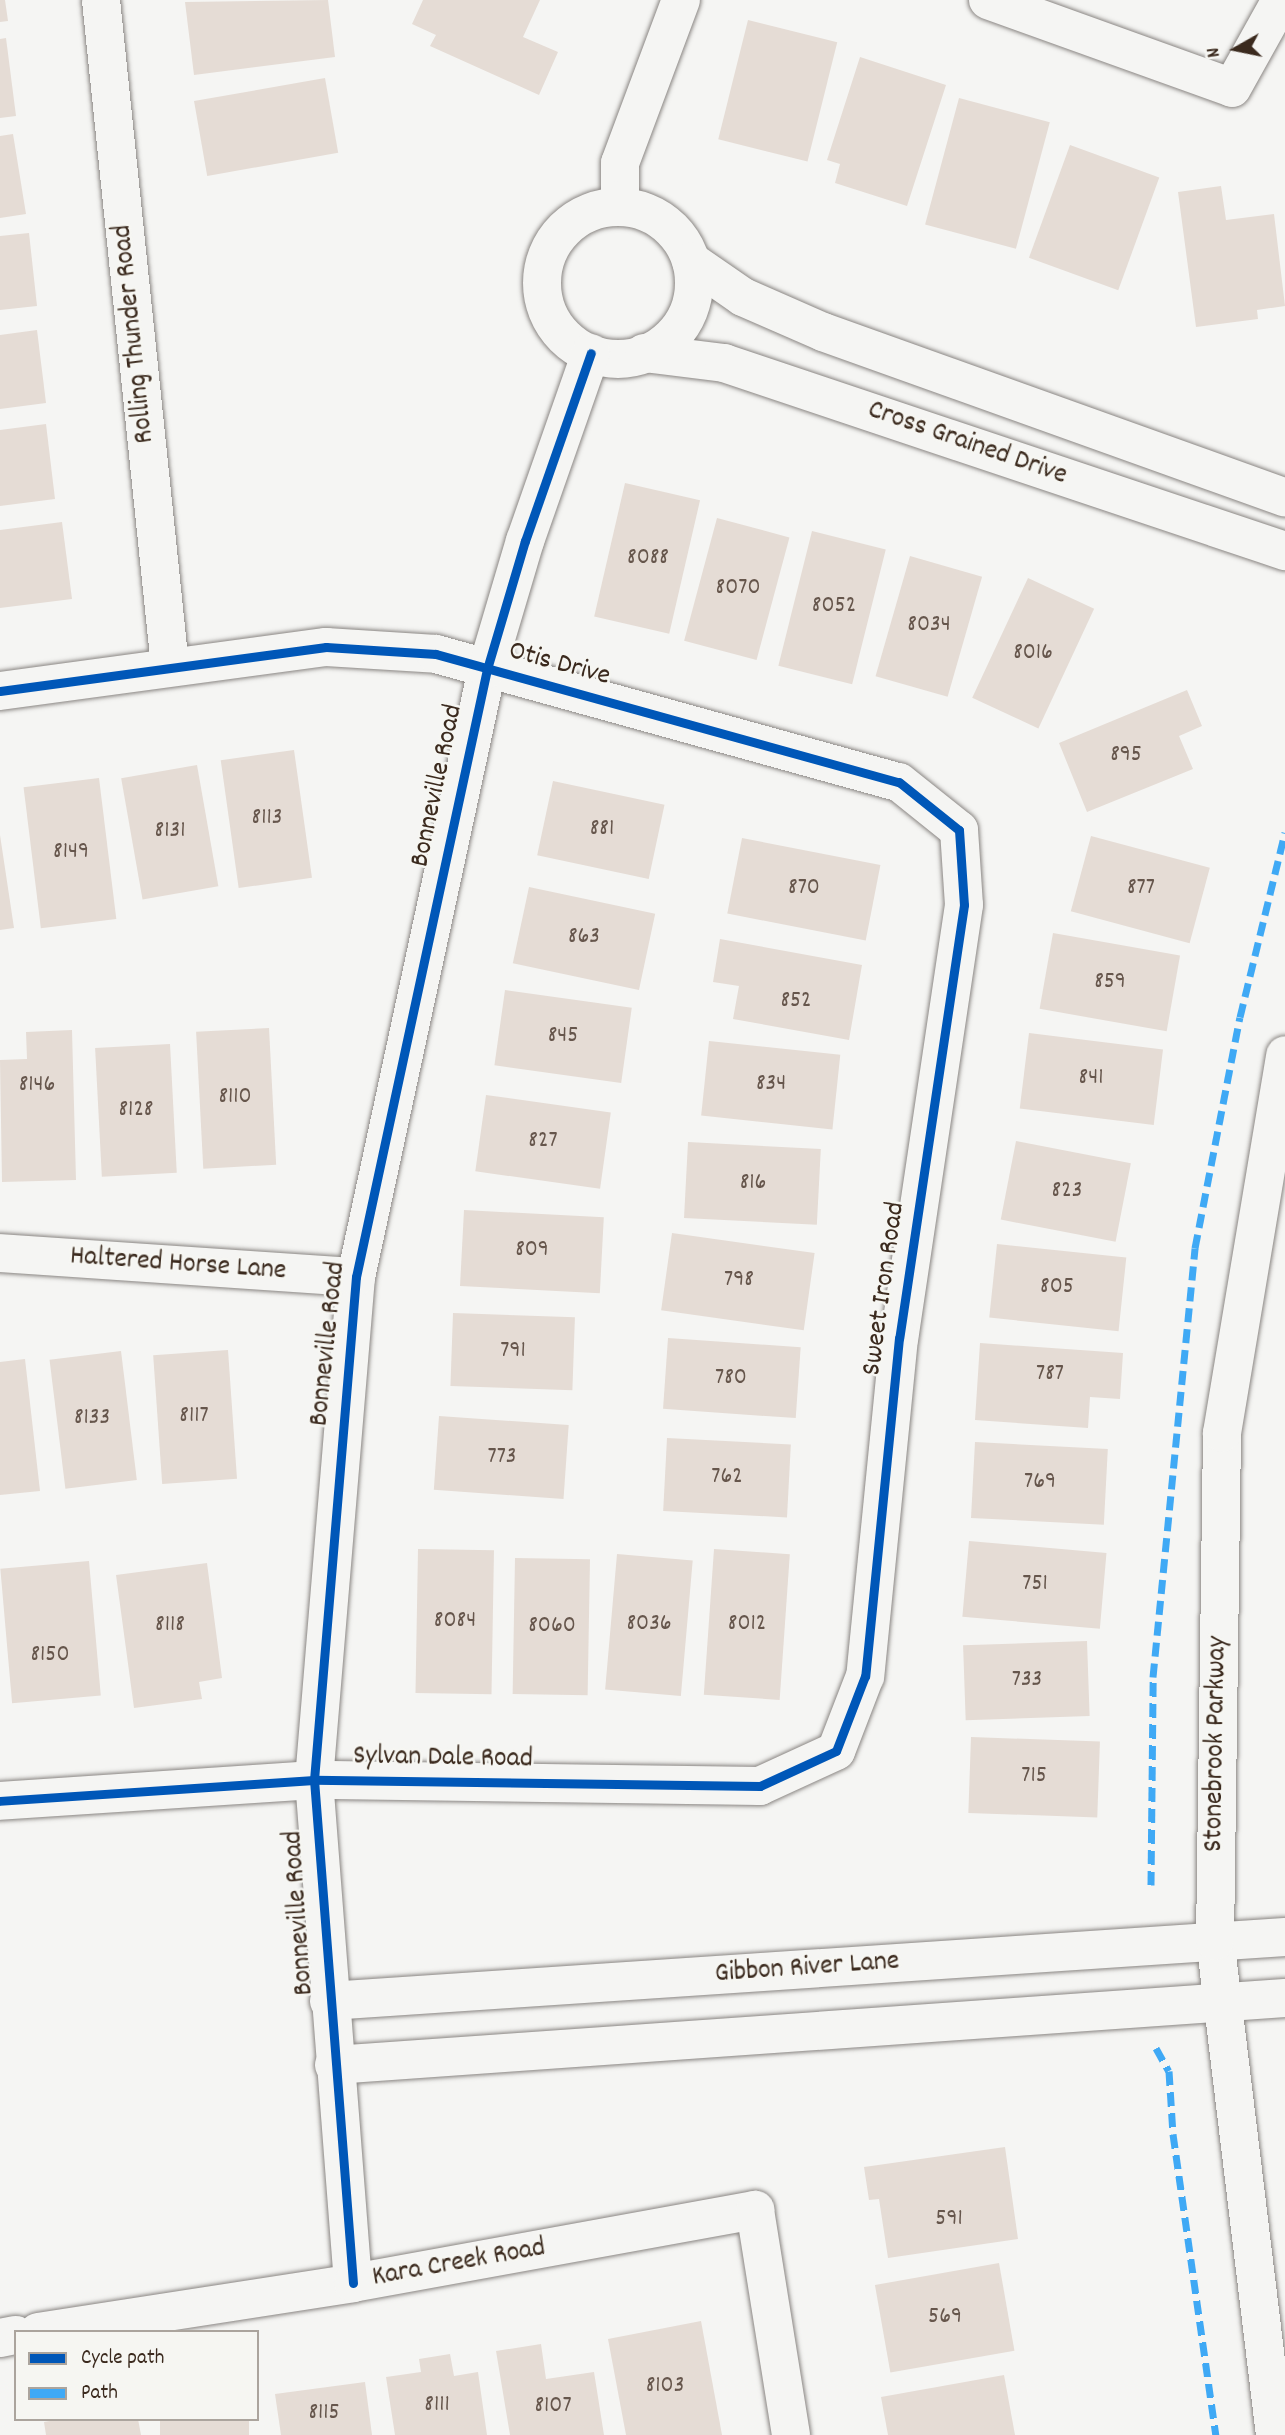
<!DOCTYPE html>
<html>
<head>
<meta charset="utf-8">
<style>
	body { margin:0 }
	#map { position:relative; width:1285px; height:2435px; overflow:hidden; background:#f5f5f3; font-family:Dekko,sans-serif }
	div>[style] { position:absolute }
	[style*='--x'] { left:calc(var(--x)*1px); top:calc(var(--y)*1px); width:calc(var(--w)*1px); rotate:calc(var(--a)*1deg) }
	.building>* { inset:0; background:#e5dcd5; transform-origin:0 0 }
	.roads { filter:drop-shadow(0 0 2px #8a8683) drop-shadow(0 0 2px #8a8683) }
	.minor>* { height:38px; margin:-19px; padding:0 19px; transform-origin:19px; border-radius:19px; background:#f5f5f3 }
	.minor>.ring { margin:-19px; padding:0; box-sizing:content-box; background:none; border:38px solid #f5f5f3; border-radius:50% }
	.major>* { height:38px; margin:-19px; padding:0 19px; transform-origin:19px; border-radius:19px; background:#f5f5f3 }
	.quiet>* { height:7px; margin-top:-3.5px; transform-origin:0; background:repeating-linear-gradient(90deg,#3fa9f5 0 14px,transparent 0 21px) }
	.cycleway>* { height:9px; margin:-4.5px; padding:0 4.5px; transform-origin:4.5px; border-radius:4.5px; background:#0057b8 }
	span { translate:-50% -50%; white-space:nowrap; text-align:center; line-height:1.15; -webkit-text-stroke:5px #f6f6f2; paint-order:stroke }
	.number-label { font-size:24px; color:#66564c }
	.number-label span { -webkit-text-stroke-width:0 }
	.street-label { font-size:28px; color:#3b2a1e }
	.legend { position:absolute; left:14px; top:2330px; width:245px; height:91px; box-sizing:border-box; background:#f6f6f2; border:2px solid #aba49d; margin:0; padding:9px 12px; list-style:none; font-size:21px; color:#3b2a1e }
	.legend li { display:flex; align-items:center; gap:14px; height:35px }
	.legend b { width:35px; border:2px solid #aba49d }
	.north { position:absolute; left:1201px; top:14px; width:70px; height:70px; -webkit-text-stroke:5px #f6f6f2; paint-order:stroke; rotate:261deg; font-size:19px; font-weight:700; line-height:28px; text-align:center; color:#3b2a1e }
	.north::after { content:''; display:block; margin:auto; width:24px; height:32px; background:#3b2a1e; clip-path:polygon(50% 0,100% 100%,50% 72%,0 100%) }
</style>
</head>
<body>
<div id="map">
	<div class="building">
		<div style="clip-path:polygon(0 0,5px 0,8px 21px,0 22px)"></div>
		<div style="clip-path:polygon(328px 0,335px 57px,194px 75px,185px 2px)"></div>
		<div style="clip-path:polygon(423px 0,540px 0,523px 37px,558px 52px,539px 95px,430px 46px,436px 35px,412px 24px)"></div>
		<div style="left:748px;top:20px;width:92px;height:123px;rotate:14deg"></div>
		<div style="clip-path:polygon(6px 38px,16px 116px,0 118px,0 39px)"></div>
		<div style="clip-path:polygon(860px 57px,946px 85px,907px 206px,835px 183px,840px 164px,827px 160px)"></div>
		<div style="left:325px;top:78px;width:76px;height:133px;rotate:80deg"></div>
		<div style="left:959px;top:98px;width:94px;height:131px;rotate:15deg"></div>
		<div style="clip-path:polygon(13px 134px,26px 214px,0 218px,0 136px)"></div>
		<div style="left:1070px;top:145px;width:95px;height:120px;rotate:20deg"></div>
		<div style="clip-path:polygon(1221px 186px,1226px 220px,1274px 214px,1285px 306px,1257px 310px,1258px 319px,1196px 327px,1178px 192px)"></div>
		<div style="clip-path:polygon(29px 233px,37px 306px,0 310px,0 236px)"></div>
		<div style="clip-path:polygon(37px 330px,46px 403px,0 409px,0 335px)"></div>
		<div style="clip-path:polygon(46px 424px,55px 499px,0 506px,0 430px)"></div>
		<div style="left:625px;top:483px;width:77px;height:137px;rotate:13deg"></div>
		<div style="left:717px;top:518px;width:75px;height:127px;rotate:15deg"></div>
		<div style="clip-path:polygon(62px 522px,72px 599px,0 608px,0 530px)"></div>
		<div style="left:812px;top:531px;width:76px;height:139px;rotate:14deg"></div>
		<div style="left:910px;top:556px;width:75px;height:125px;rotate:16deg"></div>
		<div style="left:1028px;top:578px;width:73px;height:132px;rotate:25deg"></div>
		<div style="clip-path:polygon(1187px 690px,1202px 726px,1179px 736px,1193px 769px,1087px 812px,1059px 743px)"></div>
		<div style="left:294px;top:750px;width:129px;height:74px;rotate:82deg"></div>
		<div style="left:197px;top:765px;width:123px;height:77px;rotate:80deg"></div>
		<div style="left:99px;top:778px;width:142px;height:76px;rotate:83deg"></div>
		<div style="left:553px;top:781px;width:114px;height:76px;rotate:12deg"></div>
		<div style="clip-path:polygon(0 835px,14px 928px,0 930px)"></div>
		<div style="left:1091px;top:836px;width:123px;height:78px;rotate:15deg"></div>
		<div style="left:742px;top:838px;width:141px;height:77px;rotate:11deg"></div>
		<div style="left:529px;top:887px;width:129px;height:78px;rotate:12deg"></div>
		<div style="left:1053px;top:933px;width:129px;height:77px;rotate:10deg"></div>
		<div style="clip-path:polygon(720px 939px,862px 965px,849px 1040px,733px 1019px,739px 986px,713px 982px)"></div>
		<div style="left:505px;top:990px;width:128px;height:76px;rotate:8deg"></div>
		<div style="left:269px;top:1028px;width:137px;height:73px;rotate:87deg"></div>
		<div style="clip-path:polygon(72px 1030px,76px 1180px,2px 1182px,0 1060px,27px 1059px,26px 1032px)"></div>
		<div style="left:1029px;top:1033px;width:135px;height:76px;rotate:7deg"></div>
		<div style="left:709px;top:1041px;width:132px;height:75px;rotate:6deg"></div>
		<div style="left:170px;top:1044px;width:129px;height:75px;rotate:87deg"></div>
		<div style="left:486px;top:1095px;width:126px;height:77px;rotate:8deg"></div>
		<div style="left:1016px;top:1141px;width:117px;height:80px;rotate:11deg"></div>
		<div style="left:688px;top:1142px;width:133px;height:76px;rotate:3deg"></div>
		<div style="left:464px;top:1210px;width:140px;height:76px;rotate:3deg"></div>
		<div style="left:672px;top:1233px;width:144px;height:78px;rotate:8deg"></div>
		<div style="left:997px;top:1244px;width:130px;height:74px;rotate:6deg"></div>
		<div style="left:453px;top:1313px;width:122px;height:73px;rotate:2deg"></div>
		<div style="left:668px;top:1338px;width:133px;height:71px;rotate:4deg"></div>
		<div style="clip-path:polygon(980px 1343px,1123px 1353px,1120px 1399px,1090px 1397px,1088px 1428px,975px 1420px)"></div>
		<div style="left:228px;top:1350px;width:129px;height:75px;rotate:86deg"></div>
		<div style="left:121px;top:1351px;width:130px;height:72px;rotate:83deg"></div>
		<div style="clip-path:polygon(25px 1359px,40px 1491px,0 1495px,0 1362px)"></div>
		<div style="left:439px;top:1416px;width:130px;height:74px;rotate:4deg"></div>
		<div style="left:667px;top:1438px;width:124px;height:73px;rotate:3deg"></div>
		<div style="left:975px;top:1442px;width:133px;height:76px;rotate:3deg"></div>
		<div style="left:969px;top:1541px;width:138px;height:76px;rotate:5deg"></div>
		<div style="left:418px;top:1549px;width:76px;height:144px;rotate:1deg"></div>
		<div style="left:714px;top:1549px;width:76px;height:146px;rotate:4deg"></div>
		<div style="left:617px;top:1554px;width:76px;height:136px;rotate:5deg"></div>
		<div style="left:515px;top:1558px;width:75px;height:136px;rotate:1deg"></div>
		<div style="left:89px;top:1561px;width:135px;height:89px;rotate:85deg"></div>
		<div style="clip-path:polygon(207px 1563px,222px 1678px,199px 1682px,202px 1699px,134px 1708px,116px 1575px)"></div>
		<div style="left:1087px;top:1641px;width:75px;height:124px;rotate:88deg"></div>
		<div style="left:971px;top:1737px;width:129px;height:76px;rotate:2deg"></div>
		<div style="clip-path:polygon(1005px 2147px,1018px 2239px,888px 2258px,879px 2199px,869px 2200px,864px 2167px)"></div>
		<div style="left:999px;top:2263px;width:89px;height:126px;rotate:80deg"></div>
		<div style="clip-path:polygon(701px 2321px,722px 2435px,626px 2435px,608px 2339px)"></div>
		<div style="clip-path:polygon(541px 2344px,546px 2379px,594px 2372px,604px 2435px,510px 2435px,496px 2351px)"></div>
		<div style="clip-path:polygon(450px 2354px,454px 2376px,478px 2372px,487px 2435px,395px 2435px,386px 2377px,421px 2372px,419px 2359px)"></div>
		<div style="clip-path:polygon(1004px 2375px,1015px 2435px,888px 2435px,881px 2397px)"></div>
		<div style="clip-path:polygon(365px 2382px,372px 2435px,281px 2435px,275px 2394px)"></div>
		<div style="clip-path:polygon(61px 2419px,138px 2419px,141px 2435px,46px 2435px,44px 2422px)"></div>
		<div style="left:160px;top:2419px;width:89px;height:16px"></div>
	</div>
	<div class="roads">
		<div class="minor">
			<div style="--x:101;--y:0;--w:671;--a:84.09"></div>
			<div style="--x:988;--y:0;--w:259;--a:19.8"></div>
			<div style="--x:1232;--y:88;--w:101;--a:-60.9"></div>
			<div style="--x:620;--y:207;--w:44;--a:-90"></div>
			<div style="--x:620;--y:163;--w:174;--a:-69.5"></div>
			<div class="ring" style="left:542px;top:207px;width:114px;height:114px"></div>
			<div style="--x:691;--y:261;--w:63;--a:34.7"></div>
			<div style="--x:743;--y:297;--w:87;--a:23.6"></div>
			<div style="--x:823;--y:332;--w:491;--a:19.7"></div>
			<div style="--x:644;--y:353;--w:81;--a:7.1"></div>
			<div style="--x:724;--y:363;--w:592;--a:18.53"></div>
			<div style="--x:0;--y:691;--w:329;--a:-7.7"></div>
			<div style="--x:326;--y:647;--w:110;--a:3.6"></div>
			<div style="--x:436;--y:654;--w:480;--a:15.5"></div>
			<div style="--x:899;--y:782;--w:77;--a:38.7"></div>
			<div style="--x:959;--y:830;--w:75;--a:86.2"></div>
			<div style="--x:964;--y:905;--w:438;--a:98.5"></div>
			<div style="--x:899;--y:1338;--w:340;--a:95.7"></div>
			<div style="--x:865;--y:1676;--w:80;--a:111.1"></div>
			<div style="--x:836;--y:1751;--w:84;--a:155.3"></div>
			<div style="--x:760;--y:1786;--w:446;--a:-179.2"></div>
			<div style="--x:314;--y:1780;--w:315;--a:176.2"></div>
			<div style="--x:0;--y:1253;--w:357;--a:3.9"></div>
			<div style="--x:329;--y:2001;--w:958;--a:-3.83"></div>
			<div style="--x:334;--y:2065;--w:953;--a:-4.03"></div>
			<div style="--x:353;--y:2283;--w:505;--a:-94.43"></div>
			<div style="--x:314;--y:1780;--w:505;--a:-85.23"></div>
			<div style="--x:356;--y:1277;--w:622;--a:-77.84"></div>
			<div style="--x:487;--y:669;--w:134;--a:-73.5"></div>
			<div style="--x:525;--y:541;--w:199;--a:-70.7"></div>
			<div style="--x:38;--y:2332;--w:319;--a:-8.8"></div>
			<div style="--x:353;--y:2283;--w:409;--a:-10.3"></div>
			<div style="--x:755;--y:2210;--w:228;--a:80.9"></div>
			<div style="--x:0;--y:2338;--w:16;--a:-11"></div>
		</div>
		<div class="major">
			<div style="--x:1275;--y:2435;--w:498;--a:-96.9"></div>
			<div style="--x:1215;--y:1941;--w:508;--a:-89.21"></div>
			<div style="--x:1222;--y:1433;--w:383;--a:-80.5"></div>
		</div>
	</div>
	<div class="quiet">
		<div style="--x:1151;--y:1885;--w:208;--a:-89.4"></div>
		<div style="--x:1153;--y:1677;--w:431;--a:-84.4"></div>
		<div style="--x:1195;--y:1248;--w:235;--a:-79"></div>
		<div style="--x:1240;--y:1017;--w:190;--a:-76.3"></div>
		<div style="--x:1156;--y:2048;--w:26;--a:61"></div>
		<div style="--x:1169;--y:2071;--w:63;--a:86.4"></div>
		<div style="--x:1173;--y:2134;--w:304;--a:81.9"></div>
	</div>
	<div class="cycleway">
		<div style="--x:0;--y:691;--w:329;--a:-7.7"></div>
		<div style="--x:326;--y:647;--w:110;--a:3.6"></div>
		<div style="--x:436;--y:654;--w:480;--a:15.5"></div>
		<div style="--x:899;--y:782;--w:77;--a:38.7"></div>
		<div style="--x:959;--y:830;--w:75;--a:86.2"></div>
		<div style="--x:964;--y:905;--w:438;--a:98.5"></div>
		<div style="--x:899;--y:1338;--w:340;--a:95.7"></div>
		<div style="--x:865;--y:1676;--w:80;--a:111.1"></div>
		<div style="--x:836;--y:1751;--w:84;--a:155.3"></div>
		<div style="--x:760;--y:1786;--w:446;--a:-179.2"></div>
		<div style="--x:314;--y:1780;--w:315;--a:176.2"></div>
		<div style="--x:353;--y:2283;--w:505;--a:-94.43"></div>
		<div style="--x:314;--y:1780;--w:505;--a:-85.23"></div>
		<div style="--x:356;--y:1277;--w:622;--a:-77.84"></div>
		<div style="--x:487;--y:669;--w:134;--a:-73.5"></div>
		<div style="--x:525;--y:541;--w:199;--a:-70.7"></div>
	</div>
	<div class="number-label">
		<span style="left:648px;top:559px">8088</span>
		<span style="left:738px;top:589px">8070</span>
		<span style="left:834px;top:607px">8052</span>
		<span style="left:929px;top:626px">8034</span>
		<span style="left:1033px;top:654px">8016</span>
		<span style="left:1126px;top:756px">895</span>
		<span style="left:267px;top:819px">8113</span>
		<span style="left:602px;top:830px">881</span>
		<span style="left:170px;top:832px">8131</span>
		<span style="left:71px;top:853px">8149</span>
		<span style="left:804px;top:889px">870</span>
		<span style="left:1141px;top:889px">877</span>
		<span style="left:584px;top:938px">863</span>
		<span style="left:1110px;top:983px">859</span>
		<span style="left:796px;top:1002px">852</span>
		<span style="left:563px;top:1037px">845</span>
		<span style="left:1091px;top:1079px">841</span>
		<span style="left:771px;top:1085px">834</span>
		<span style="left:37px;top:1086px">8146</span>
		<span style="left:235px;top:1098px">8110</span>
		<span style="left:136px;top:1111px">8128</span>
		<span style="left:543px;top:1142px">827</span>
		<span style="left:753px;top:1184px">816</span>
		<span style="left:1067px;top:1192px">823</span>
		<span style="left:532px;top:1251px">809</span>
		<span style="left:739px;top:1281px">798</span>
		<span style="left:1057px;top:1288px">805</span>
		<span style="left:513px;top:1352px">791</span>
		<span style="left:1050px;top:1375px">787</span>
		<span style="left:731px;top:1379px">780</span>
		<span style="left:194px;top:1417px">8117</span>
		<span style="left:92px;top:1419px">8133</span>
		<span style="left:502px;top:1458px">773</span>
		<span style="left:727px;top:1478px">762</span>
		<span style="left:1040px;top:1483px">769</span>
		<span style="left:1035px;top:1585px">751</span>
		<span style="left:455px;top:1622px">8084</span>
		<span style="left:649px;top:1625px">8036</span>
		<span style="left:747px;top:1625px">8012</span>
		<span style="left:170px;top:1626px">8118</span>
		<span style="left:552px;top:1627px">8060</span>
		<span style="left:50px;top:1656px">8150</span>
		<span style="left:1027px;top:1681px">733</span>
		<span style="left:1034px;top:1777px">715</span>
		<span style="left:949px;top:2220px">591</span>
		<span style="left:945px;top:2318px">569</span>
		<span style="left:665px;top:2387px">8103</span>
		<span style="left:437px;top:2406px">8111</span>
		<span style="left:553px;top:2407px">8107</span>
		<span style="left:324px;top:2414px">8115</span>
	</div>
	<div class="street-label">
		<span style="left:135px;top:334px;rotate:-96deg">Rolling Thunder Road</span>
		<span style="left:967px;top:444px;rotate:19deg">Cross Grained Drive</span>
		<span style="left:559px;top:665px;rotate:15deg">Otis Drive</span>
		<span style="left:438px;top:786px;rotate:-78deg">Bonneville Road</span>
		<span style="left:178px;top:1265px;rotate:4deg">Haltered Horse Lane</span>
		<span style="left:885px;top:1289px;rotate:-82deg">Sweet Iron Road</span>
		<span style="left:329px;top:1344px;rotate:-84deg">Bonneville Road</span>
		<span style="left:1217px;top:1744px;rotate:-89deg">Stonebrook Parkway</span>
		<span style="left:443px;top:1759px;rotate:1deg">Sylvan Dale Road</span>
		<span style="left:300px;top:1913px;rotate:-94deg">Bonneville Road</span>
		<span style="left:807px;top:1969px;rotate:-4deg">Gibbon River Lane</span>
		<span style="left:459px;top:2264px;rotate:-10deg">Kara Creek Road</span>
	</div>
	<ul class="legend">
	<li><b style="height:9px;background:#0057b8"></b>Cycle path</li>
	<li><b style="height:9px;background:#3fa9f5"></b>Path</li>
	</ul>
	<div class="north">N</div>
</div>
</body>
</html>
